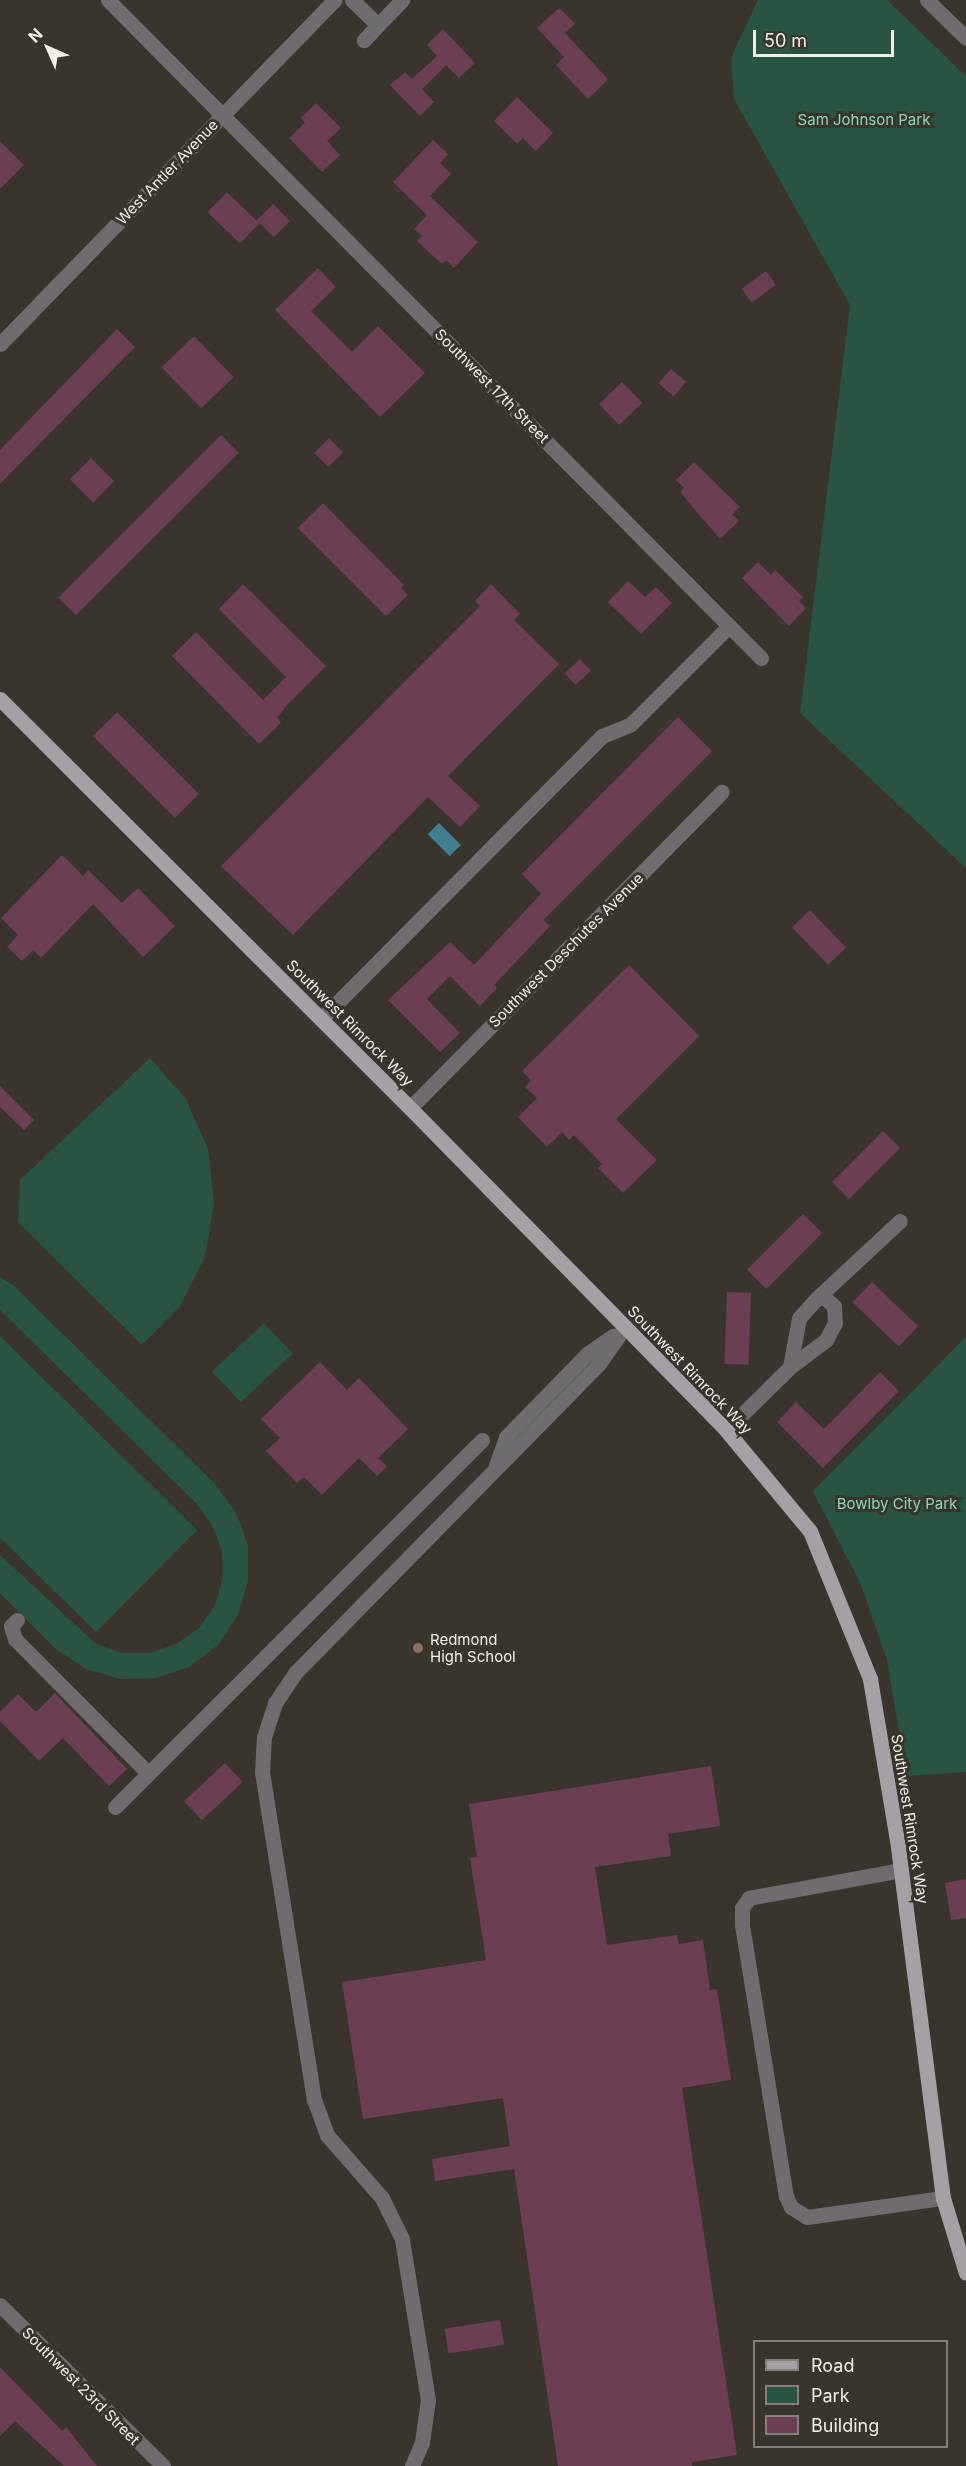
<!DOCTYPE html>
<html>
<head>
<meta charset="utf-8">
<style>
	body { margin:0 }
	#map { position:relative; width:966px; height:2466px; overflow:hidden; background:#3a352c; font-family:Inter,sans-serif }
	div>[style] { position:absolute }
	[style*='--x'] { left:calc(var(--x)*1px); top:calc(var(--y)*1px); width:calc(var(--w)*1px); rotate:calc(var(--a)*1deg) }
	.green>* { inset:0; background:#285441; transform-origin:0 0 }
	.water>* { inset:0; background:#417e90; transform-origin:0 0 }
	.building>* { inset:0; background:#6b3e54; transform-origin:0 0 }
	.minor>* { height:15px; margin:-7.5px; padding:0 7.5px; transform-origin:7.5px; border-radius:7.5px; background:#6f6b6e }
	.major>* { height:15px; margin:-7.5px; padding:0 7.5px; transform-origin:7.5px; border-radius:7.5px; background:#a79fa6 }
	.dots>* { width:16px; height:16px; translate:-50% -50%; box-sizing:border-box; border:3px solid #3a352c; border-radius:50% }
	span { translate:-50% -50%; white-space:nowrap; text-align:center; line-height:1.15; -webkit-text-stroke:6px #3a352c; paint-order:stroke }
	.park-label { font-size:15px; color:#86dbb5 }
	.street-label { font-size:15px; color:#f2efe9 }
	.poi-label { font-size:15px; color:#f2efe9 }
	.left { translate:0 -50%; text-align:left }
	.legend { position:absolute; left:753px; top:2340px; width:195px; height:108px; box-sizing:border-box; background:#3a352c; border:2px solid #847f78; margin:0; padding:8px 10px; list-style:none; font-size:18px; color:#f2efe9 }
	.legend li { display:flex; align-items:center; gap:12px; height:30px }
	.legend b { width:30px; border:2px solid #847f78 }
	.north { position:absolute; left:18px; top:18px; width:60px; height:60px; -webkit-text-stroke:4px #3a352c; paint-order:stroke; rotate:315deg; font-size:16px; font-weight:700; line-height:24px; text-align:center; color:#f2efe9 }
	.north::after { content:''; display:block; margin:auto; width:21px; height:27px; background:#f2efe9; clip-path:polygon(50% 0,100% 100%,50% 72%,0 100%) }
	.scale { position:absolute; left:753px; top:30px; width:141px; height:27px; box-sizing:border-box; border:3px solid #f2efe9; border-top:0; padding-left:8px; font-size:18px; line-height:21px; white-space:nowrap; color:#f2efe9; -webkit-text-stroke:4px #3a352c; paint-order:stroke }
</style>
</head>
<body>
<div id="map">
	<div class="green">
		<div style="clip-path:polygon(758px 0,887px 0,966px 76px,966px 868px,800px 713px,850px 305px,734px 99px,731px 58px)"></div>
		<div style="clip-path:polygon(150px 1058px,186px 1099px,208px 1149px,214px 1203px,205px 1257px,180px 1306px,142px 1345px,18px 1222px,20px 1180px)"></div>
		<div style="clip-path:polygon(0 1277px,13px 1285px,214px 1483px,236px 1512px,248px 1545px,248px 1581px,238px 1615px,218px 1645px,189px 1667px,156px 1678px,120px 1679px,86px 1669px,56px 1649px,0 1593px,0 1555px,96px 1644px,122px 1653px,150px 1653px,176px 1644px,199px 1628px,215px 1605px,223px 1578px,222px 1551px,212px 1525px,196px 1503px,0 1310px)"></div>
		<div style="left:264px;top:1323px;width:42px;height:71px;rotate:47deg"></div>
		<div style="clip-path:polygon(0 1336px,197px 1530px,96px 1632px,0 1538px)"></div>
		<div style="clip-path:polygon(966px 1337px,966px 1772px,906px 1776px,887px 1660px,861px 1585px,813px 1491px)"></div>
	</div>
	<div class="water">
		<div style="left:439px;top:823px;width:31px;height:16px;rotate:45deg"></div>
	</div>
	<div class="building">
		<div style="clip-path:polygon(559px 8px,575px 24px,565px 33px,608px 79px,588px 99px,556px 65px,564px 57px,537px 28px)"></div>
		<div style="clip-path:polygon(443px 29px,475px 63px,459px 78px,446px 65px,422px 89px,434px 102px,420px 116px,390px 85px,405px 72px,412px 79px,437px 56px,427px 45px)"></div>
		<div style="clip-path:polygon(517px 97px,553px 133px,536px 151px,523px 138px,517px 144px,494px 121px)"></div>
		<div style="clip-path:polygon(316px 103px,341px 128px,327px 141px,340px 155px,322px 172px,289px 138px,305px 123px,301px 118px)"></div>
		<div style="clip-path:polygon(433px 140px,448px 154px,440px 163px,451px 174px,430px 196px,478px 242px,454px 268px,446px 260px,442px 264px,417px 241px,422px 236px,414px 229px,427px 215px,393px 182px)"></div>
		<div style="clip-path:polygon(0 141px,24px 165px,0 189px)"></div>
		<div style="left:227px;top:192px;width:45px;height:28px;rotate:44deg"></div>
		<div style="left:273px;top:204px;width:24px;height:23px;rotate:45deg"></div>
		<div style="clip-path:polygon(318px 268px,336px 287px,311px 311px,352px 352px,378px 326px,425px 373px,380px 417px,275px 310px)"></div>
		<div style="left:766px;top:271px;width:17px;height:30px;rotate:54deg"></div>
		<div style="clip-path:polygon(117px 329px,135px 347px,0 484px,0 450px)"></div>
		<div style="left:194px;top:336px;width:57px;height:45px;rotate:46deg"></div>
		<div style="left:671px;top:369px;width:20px;height:19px;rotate:41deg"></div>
		<div style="left:622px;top:382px;width:29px;height:32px;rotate:46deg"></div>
		<div style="left:221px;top:435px;width:25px;height:230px;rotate:45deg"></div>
		<div style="left:329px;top:438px;width:20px;height:21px;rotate:45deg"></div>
		<div style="left:91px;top:458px;width:33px;height:30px;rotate:45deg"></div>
		<div style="clip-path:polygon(694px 462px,740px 507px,732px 514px,739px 521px,720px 539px,680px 492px,684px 488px,676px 480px)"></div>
		<div style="clip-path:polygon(323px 503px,404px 585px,401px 588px,408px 595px,386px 616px,298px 528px)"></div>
		<div style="clip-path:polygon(758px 562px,771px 575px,775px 570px,803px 597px,799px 601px,806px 608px,789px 626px,742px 578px)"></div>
		<div style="clip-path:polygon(628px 581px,645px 597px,656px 587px,672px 603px,641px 634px,608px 602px)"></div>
		<div style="clip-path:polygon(243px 584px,326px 666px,287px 705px,277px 718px,281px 723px,259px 744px,172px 656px,196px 632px,263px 700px,286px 677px,219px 609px)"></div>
		<div style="clip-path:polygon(491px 584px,520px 614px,514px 620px,559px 664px,448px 776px,480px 806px,460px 827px,428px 797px,293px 935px,221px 866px,480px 606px,475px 601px)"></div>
		<div style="left:580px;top:659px;width:16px;height:21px;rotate:47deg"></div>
		<div style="left:117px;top:712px;width:116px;height:34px;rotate:45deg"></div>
		<div style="clip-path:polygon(678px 717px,712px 751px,543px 920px,550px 926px,494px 985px,497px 988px,480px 1006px,450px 976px,427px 999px,460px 1033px,440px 1052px,388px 1000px,450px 942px,474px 965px,541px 894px,522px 874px)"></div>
		<div style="clip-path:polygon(62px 855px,83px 876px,88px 870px,122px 903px,138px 888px,175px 926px,143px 957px,93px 904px,41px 958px,33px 950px,22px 961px,7px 947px,18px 935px,1px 918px)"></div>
		<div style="left:810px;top:910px;width:52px;height:25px;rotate:46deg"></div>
		<div style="clip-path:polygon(629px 965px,699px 1036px,616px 1119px,657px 1160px,623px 1193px,598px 1168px,602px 1164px,574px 1135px,569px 1140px,562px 1132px,547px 1147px,518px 1117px,537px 1098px,525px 1087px,531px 1080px,522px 1071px)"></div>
		<div style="clip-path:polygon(0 1086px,34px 1120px,24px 1130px,0 1107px)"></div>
		<div style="left:883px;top:1131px;width:24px;height:72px;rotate:45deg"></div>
		<div style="left:803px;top:1214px;width:27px;height:79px;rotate:45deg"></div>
		<div style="left:872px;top:1282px;width:64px;height:28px;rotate:44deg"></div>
		<div style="left:727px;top:1292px;width:24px;height:72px;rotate:2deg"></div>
		<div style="clip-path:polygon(320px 1362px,347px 1390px,359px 1378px,408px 1429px,378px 1458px,387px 1466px,377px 1476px,359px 1458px,322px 1495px,304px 1477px,297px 1483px,266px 1451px,280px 1438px,261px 1419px)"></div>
		<div style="clip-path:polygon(880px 1372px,899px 1391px,823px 1468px,777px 1422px,796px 1402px,824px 1429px)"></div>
		<div style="clip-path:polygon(55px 1693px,127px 1769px,109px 1786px,63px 1738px,39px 1761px,0 1721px,0 1712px,18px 1694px,36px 1712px)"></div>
		<div style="left:225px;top:1763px;width:26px;height:56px;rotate:47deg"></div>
		<div style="clip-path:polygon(711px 1766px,720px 1826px,668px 1834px,671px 1856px,595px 1867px,607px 1945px,677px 1935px,679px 1944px,703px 1940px,710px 1990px,717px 1989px,731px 2080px,682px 2088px,737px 2455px,692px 2462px,692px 2466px,558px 2466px,514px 2169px,435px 2181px,432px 2159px,510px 2146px,503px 2098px,363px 2119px,342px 1982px,486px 1960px,470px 1858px,477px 1857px,469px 1804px)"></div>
		<div style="clip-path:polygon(966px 1879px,966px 1918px,951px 1920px,945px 1883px)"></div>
		<div style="left:500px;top:2320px;width:25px;height:56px;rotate:81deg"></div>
		<div style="clip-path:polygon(0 2367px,62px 2431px,66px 2427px,97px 2466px,64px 2466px,15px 2421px,0 2436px)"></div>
	</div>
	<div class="minor">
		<div style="--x:108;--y:0;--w:927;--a:45.22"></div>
		<div style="--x:352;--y:0;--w:36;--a:44"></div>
		<div style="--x:378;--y:25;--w:21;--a:133"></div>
		<div style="--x:927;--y:0;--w:54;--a:44.3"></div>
		<div style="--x:378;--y:25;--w:35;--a:-46"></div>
		<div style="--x:0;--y:344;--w:480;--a:-45.8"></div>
		<div style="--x:321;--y:1019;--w:399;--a:-45.2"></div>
		<div style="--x:602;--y:736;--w:31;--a:-22"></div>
		<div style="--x:631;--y:724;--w:139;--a:-45"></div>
		<div style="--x:410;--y:1108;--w:444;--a:-45.4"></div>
		<div style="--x:817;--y:1298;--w:8;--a:0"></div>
		<div style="--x:825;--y:1298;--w:12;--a:42"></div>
		<div style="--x:834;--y:1306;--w:17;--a:87"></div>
		<div style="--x:835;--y:1323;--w:19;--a:118"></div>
		<div style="--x:826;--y:1340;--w:45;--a:143.1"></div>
		<div style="--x:790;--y:1367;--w:50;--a:-79.6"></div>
		<div style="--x:799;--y:1318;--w:27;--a:-48"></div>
		<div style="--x:817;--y:1298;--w:113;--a:-42.9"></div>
		<div style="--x:726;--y:1430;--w:90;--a:-44.5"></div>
		<div style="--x:496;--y:1465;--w:30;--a:-70"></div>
		<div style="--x:506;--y:1437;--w:116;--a:-45.7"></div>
		<div style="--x:587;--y:1354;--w:32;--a:-35"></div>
		<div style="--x:17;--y:1620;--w:8;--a:135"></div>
		<div style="--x:11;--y:1626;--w:14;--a:73"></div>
		<div style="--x:15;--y:1639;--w:189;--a:45.2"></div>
		<div style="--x:115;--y:1807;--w:519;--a:-45"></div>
		<div style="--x:901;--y:1870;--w:155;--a:169.6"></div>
		<div style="--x:749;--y:1898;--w:12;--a:125"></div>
		<div style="--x:742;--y:1908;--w:17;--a:90"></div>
		<div style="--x:742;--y:1925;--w:275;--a:80.8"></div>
		<div style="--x:786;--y:2196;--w:12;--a:66"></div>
		<div style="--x:791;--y:2207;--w:19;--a:32"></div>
		<div style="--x:807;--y:2217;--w:137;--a:-8"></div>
		<div style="--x:0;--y:2305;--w:229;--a:44.6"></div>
		<div style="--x:412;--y:2466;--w:26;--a:-67"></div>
		<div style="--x:422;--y:2442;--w:42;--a:-81.9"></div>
		<div style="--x:428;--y:2400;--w:163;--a:-99.2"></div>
		<div style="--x:402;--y:2239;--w:46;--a:-116"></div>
		<div style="--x:382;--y:2198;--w:84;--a:-131.1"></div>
		<div style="--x:327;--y:2135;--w:37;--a:-110"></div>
		<div style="--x:314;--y:2100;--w:331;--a:-99"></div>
		<div style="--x:262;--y:1773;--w:36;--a:-87"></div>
		<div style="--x:264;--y:1737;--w:36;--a:-72"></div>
		<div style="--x:275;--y:1703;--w:36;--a:-56"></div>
		<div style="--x:295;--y:1673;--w:432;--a:-45.5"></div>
		<div style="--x:598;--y:1365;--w:47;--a:-54.6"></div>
	</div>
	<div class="major">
		<div style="--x:0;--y:699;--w:579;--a:44.93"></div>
		<div style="--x:410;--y:1108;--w:451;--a:45.5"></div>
		<div style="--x:726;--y:1430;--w:131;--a:50.3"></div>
		<div style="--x:810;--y:1531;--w:160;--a:67.9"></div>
		<div style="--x:870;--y:1679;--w:170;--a:80.5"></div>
		<div style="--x:898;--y:1847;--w:354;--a:82.7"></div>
		<div style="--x:943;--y:2198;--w:78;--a:73"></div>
	</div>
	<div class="dots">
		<div style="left:418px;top:1648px;background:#8d6e63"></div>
	</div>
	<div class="park-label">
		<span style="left:864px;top:120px">Sam Johnson Park</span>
		<span style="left:897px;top:1504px">Bowlby City Park</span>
	</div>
	<div class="street-label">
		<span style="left:167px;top:172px;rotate:-46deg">West Antler Avenue</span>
		<span style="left:492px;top:386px;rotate:45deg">Southwest 17th Street</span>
		<span style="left:566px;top:950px;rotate:-45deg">Southwest Deschutes Avenue</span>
		<span style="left:350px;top:1023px;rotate:45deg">Southwest Rimrock Way</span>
		<span style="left:690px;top:1370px;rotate:46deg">Southwest Rimrock Way</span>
		<span style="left:910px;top:1819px;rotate:81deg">Southwest Rimrock Way</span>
		<span style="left:81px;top:2386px;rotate:45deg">Southwest 23rd Street</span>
	</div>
	<div class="poi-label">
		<span class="left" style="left:430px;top:1648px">Redmond<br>High School</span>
	</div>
	<ul class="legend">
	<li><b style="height:8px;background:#a79fa6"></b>Road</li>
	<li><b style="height:16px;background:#285441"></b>Park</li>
	<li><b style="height:16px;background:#6b3e54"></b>Building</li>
	</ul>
	<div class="north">N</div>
	<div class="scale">50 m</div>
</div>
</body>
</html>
